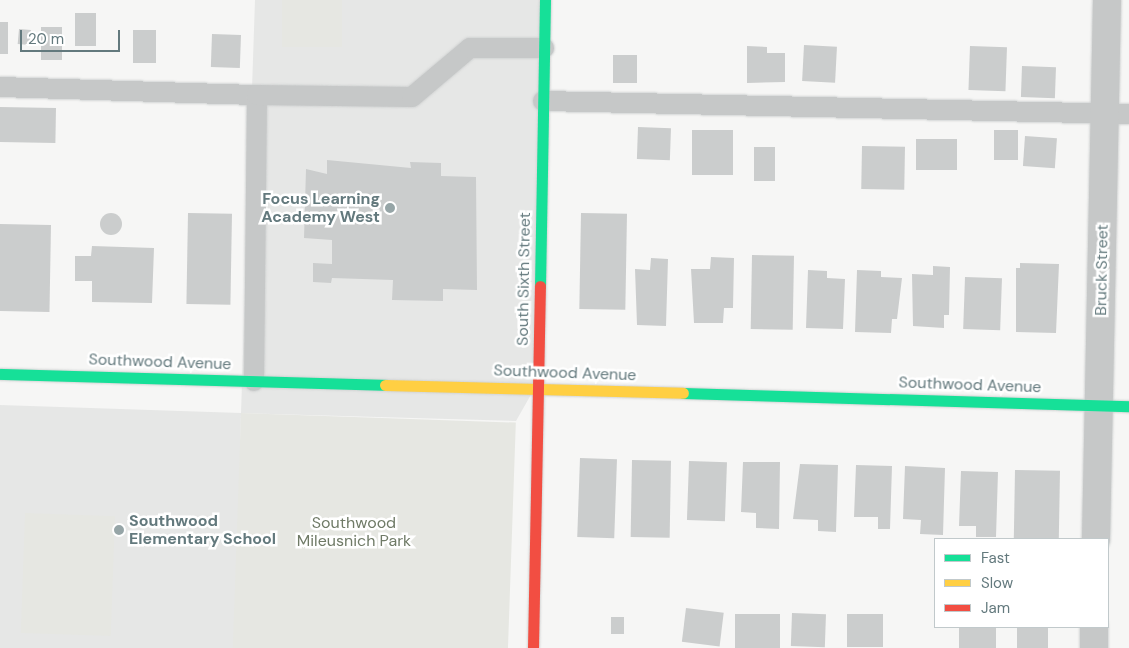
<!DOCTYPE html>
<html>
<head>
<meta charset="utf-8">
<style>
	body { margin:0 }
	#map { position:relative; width:1129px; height:648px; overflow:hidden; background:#f6f6f5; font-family:"DM Sans",sans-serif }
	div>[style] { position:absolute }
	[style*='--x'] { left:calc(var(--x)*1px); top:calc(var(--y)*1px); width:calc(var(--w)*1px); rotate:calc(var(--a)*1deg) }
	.built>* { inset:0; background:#e6e7e6 }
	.green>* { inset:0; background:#e6e7e2; transform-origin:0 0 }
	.building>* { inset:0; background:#cbcdcd; transform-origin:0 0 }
	.round { border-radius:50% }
	.roads { filter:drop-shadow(0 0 1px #d0d2d2) drop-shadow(0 0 1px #d0d2d2) }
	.lane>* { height:20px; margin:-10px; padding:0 10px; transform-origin:10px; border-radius:10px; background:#c6c8c8 }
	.street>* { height:28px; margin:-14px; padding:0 14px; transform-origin:14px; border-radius:14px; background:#c6c8c8 }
	.fast>* { height:11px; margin:-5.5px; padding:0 5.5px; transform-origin:5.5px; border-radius:5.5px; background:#16e098 }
	.slow>* { height:11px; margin:-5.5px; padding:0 5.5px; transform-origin:5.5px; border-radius:5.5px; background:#ffcf43 }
	.jam>* { height:11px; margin:-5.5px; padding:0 5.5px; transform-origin:5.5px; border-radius:5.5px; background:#f24e42 }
	.dots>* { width:14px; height:14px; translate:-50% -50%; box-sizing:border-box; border:2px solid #fff; border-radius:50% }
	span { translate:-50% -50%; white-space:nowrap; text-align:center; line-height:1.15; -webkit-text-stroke:5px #fff; paint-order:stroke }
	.poi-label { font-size:16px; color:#63797d; font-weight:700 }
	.right { translate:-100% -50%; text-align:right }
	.left { translate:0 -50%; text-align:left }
	.street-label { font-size:16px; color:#63797d }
	.park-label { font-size:16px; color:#6f7a66 }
	.legend { position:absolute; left:934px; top:538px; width:175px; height:90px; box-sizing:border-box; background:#fff; border:1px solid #c1c9cb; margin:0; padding:6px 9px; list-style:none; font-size:15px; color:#63797d }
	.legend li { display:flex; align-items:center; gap:10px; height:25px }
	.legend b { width:25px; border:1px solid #c1c9cb }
	.scale { position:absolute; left:20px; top:30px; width:100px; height:22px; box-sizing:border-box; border:2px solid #63797d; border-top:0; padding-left:6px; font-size:15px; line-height:18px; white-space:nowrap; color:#63797d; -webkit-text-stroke:4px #fff; paint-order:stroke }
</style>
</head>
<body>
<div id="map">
	<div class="built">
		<div style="clip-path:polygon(255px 0,541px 0,537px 384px,516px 421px,241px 413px,236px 648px,0 648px,0 405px,241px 413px)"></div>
	</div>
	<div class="green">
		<div style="left:282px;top:0;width:60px;height:47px"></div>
		<div style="left:241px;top:413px;width:275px;height:235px;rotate:2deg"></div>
		<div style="left:25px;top:513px;width:90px;height:120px;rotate:2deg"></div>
	</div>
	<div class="building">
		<div style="left:75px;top:13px;width:21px;height:33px"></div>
		<div style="left:0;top:22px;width:8px;height:32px"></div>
		<div style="left:41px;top:27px;width:21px;height:33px"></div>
		<div style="left:19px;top:29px;width:12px;height:15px;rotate:5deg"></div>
		<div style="left:133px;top:30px;width:23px;height:33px"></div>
		<div style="left:212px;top:34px;width:29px;height:33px;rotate:2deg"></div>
		<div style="left:804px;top:45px;width:33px;height:36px;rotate:3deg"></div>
		<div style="clip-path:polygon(747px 46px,767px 47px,767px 53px,785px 53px,785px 82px,747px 83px)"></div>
		<div style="left:970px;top:46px;width:37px;height:44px;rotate:2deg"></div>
		<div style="left:613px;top:55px;width:24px;height:28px"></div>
		<div style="left:1022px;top:66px;width:34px;height:31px;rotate:2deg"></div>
		<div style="left:0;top:107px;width:56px;height:35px;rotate:1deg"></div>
		<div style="left:638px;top:127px;width:33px;height:32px;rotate:2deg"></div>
		<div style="left:692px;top:130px;width:41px;height:45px"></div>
		<div style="left:994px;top:130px;width:24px;height:30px"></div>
		<div style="left:1025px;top:136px;width:32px;height:30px;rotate:4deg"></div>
		<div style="left:916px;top:139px;width:41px;height:31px"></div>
		<div style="left:862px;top:146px;width:43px;height:43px;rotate:1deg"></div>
		<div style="left:775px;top:147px;width:34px;height:21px;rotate:90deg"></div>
		<div style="clip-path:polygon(327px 160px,411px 168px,410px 162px,441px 163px,441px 176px,476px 177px,477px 290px,443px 289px,443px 301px,392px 300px,393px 280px,332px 278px,331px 283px,313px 282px,313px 263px,332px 264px,332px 240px,304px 238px,306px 169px,327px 174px)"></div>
		<div style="left:188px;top:213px;width:44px;height:91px;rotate:1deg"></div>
		<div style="left:581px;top:213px;width:46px;height:96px;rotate:1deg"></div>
		<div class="round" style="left:100px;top:213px;width:22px;height:22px"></div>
		<div style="left:0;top:224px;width:51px;height:87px;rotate:1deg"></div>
		<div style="clip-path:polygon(92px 246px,154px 248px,152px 303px,92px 302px,92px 281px,75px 281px,75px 256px,91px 256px)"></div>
		<div style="left:752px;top:255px;width:42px;height:74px;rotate:1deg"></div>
		<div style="clip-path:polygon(711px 257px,734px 258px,733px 308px,724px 308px,723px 323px,694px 323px,691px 269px,710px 269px)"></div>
		<div style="clip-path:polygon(651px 258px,668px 259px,666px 326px,637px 325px,635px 269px,650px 270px)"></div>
		<div style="clip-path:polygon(1020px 263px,1059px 264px,1056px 333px,1016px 332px,1016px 268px,1020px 268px)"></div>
		<div style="clip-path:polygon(933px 266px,950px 267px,949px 315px,944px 315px,944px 328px,913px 326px,912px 274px,933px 275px)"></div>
		<div style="clip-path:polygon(808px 270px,827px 271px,827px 278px,845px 279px,843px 329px,806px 328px)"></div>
		<div style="clip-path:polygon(857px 270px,881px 271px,881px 277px,902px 278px,897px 319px,892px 319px,891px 333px,855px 332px)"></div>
		<div style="left:965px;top:277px;width:37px;height:52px;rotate:2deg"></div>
		<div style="left:580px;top:458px;width:37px;height:79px;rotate:2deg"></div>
		<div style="left:632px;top:460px;width:39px;height:77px;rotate:1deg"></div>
		<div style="left:689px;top:461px;width:38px;height:59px;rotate:2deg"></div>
		<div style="clip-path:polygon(743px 462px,780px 462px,779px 529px,756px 528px,756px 513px,741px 512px)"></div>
		<div style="clip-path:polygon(800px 464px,838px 465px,836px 532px,818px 531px,818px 520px,793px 519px)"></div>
		<div style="clip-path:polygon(856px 465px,892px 466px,890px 529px,878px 529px,878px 517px,854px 517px)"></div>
		<div style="clip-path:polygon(905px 466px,945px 468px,943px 535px,920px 534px,921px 520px,903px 519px)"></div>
		<div style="left:1015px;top:470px;width:45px;height:69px;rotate:1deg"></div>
		<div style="clip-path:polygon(961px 471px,998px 472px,996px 537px,976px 537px,976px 526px,959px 526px)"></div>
		<div style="left:686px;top:608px;width:38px;height:34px;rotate:7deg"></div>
		<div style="left:792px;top:613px;width:34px;height:33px;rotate:2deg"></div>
		<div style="left:735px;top:614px;width:45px;height:34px"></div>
		<div style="left:847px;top:614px;width:36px;height:33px"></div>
		<div style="left:611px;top:617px;width:13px;height:17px"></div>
		<div style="left:959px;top:627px;width:37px;height:21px"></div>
		<div style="left:1017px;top:627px;width:31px;height:21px"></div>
	</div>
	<div class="roads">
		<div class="lane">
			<div style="--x:0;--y:87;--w:257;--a:1.8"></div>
			<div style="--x:257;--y:95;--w:286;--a:90.6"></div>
			<div style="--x:257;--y:95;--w:155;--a:0.7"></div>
			<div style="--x:412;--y:97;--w:76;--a:-40.2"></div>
			<div style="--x:470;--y:48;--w:74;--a:0"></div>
			<div style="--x:543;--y:101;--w:586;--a:1.27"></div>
		</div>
		<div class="street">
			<div style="--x:1096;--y:539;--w:539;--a:-88.83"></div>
			<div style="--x:1094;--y:648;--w:21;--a:-90"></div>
		</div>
		<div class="fast">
			<div style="--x:540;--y:286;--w:286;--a:-89"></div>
			<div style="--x:0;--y:374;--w:385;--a:1.6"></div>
			<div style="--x:683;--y:393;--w:446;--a:1.7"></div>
		</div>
		<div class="slow">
			<div style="--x:385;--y:385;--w:298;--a:1.5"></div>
		</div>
		<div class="jam">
			<div style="--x:533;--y:648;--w:362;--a:-88.9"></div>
		</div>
	</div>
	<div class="dots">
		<div style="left:390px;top:208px;background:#96a5a7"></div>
		<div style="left:119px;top:530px;background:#96a5a7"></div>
	</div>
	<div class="poi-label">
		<span class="right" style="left:380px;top:208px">Focus Learning<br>Academy West</span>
		<span class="left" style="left:129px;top:530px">Southwood<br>Elementary School</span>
	</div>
	<div class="street-label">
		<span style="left:1102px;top:270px;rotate:-89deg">Bruck Street</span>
		<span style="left:524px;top:279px;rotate:-89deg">South Sixth Street</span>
		<span style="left:160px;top:362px;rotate:2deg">Southwood Avenue</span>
		<span style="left:565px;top:373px;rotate:2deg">Southwood Avenue</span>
		<span style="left:970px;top:385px;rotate:2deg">Southwood Avenue</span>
	</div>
	<div class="park-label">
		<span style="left:354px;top:532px">Southwood<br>Mileusnich Park</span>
	</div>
	<ul class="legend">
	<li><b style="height:6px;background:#16e098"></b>Fast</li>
	<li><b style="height:6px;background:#ffcf43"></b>Slow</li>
	<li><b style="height:6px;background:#f24e42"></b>Jam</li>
	</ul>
	<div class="scale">20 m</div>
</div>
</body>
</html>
